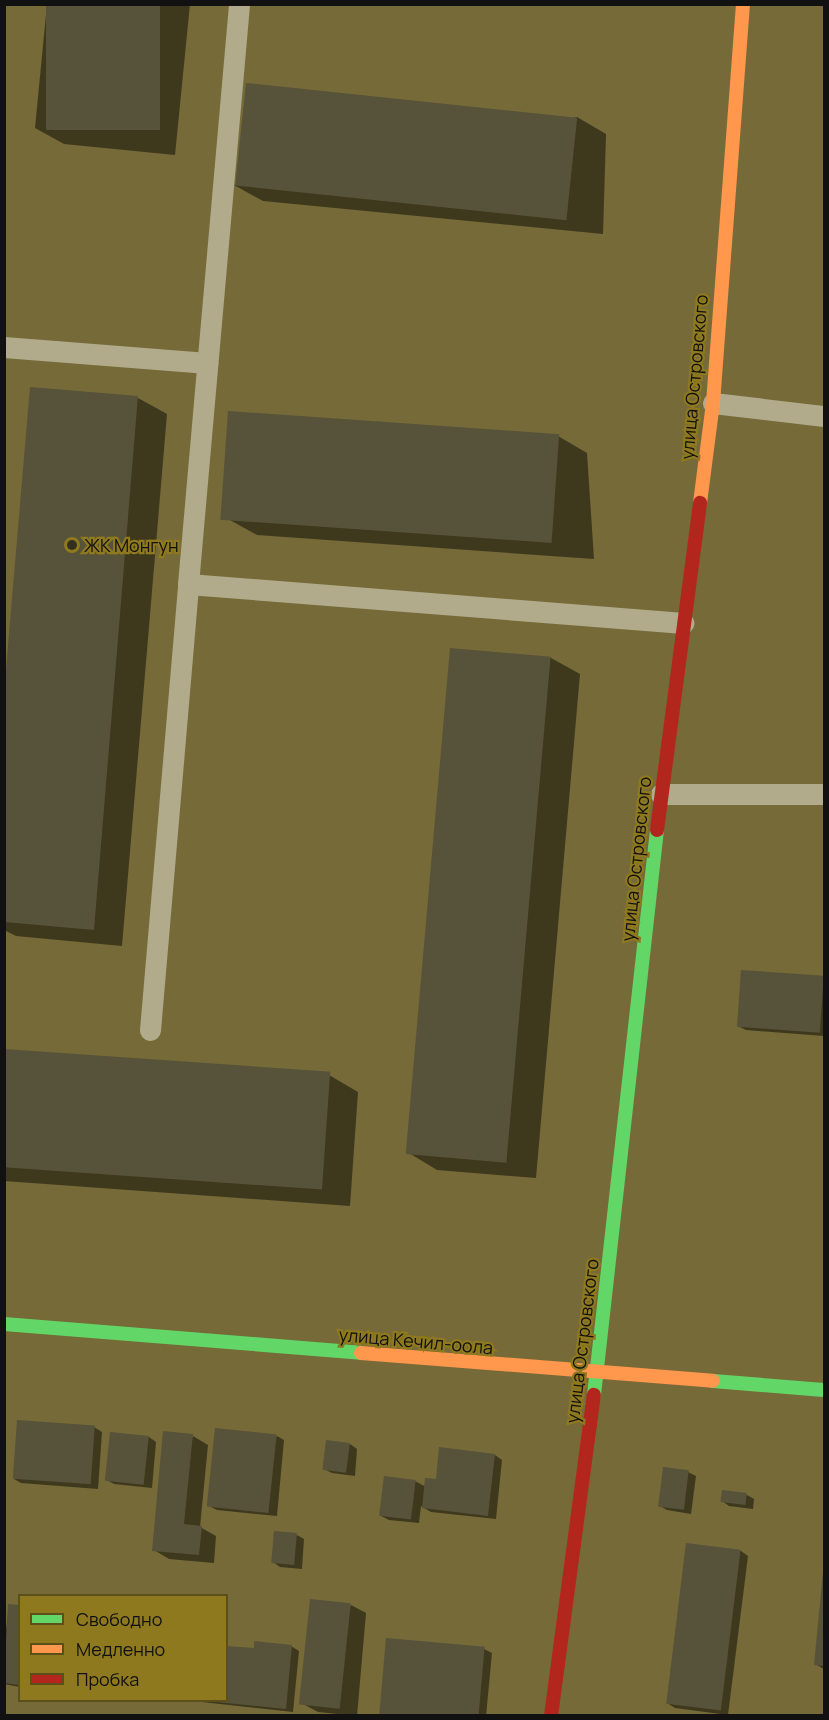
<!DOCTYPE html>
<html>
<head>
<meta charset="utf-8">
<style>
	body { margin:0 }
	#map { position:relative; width:829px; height:1720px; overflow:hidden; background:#756a38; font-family:Manrope,sans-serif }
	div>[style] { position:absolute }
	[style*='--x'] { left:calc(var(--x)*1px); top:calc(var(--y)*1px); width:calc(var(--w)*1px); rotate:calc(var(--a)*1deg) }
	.shadow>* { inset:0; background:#0007 }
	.building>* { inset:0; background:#57523a; transform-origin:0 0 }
	.lane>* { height:21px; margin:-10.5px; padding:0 10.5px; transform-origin:10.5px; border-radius:10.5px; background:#b1ab8c }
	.fast>* { height:14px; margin:-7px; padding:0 7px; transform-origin:7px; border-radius:7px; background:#63d668 }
	.slow>* { height:14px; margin:-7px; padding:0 7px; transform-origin:7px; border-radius:7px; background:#ff974d }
	.jam>* { height:14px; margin:-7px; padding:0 7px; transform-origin:7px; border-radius:7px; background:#b3261e }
	.dots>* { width:16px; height:16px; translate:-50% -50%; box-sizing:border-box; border:3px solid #8e791f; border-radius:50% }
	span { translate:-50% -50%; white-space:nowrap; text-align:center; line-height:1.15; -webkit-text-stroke:4.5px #8e791f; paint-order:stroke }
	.street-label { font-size:18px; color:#111 }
	.poi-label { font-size:18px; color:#111 }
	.left { translate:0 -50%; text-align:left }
	.frame { position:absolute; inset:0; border:6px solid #111; pointer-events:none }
	.legend { position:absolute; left:18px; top:1594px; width:210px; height:108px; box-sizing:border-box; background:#8e791f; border:2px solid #5c4f19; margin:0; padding:8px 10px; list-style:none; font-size:18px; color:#111 }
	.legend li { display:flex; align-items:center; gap:12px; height:30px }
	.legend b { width:30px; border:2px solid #5c4f19 }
</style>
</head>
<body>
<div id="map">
	<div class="shadow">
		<div style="clip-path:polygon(47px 4px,190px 4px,175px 155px,64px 144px,35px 128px)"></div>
		<div style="clip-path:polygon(577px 117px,606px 134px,603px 234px,263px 201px,234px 185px)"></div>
		<div style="clip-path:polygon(32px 388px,138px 398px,167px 414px,122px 946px,16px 936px,4px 930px,4px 711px)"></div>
		<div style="clip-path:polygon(558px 436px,587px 453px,594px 559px,257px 535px,228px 519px)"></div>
		<div style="clip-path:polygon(451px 649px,551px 658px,580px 674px,536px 1178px,437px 1170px,409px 1153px)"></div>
		<div style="clip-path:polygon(742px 972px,824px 978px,824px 1036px,746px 1030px,738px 1026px)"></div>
		<div style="clip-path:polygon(4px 1051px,329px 1075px,358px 1092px,350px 1206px,4px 1181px)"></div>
		<div style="clip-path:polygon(94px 1427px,102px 1432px,98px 1489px,21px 1483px,14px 1479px)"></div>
		<div style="clip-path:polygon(193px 1436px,208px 1445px,200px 1527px,216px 1536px,214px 1563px,169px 1559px,154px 1550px)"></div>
		<div style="clip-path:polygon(277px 1436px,284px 1440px,277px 1516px,217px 1510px,209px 1506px)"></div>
		<div style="clip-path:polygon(149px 1437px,156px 1442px,152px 1488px,114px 1484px,107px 1480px)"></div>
		<div style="clip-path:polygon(350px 1444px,357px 1449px,355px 1476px,332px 1473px,324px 1469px)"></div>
		<div style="clip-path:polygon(495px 1455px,502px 1460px,496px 1519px,431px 1512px,421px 1506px,419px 1523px,389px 1520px,381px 1516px,415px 1481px,426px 1487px)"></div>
		<div style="clip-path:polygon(688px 1472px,696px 1476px,691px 1514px,667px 1510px,660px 1506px)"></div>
		<div style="clip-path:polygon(747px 1495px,754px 1499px,753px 1509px,729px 1506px,722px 1501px)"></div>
		<div style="clip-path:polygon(297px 1535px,304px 1539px,302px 1569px,280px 1567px,273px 1562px)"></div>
		<div style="clip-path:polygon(687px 1544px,741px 1551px,748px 1556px,728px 1715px,675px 1708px,667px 1703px)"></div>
		<div style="clip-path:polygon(824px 1571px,824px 1669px,815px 1664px)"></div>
		<div style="clip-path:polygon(351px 1605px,366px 1613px,357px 1716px,318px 1712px,303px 1704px)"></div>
		<div style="clip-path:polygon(9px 1606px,20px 1607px,20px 1687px,4px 1684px,4px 1647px)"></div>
		<div style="clip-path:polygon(291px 1646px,299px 1651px,293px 1712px,184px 1700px,226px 1700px,256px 1650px)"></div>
		<div style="clip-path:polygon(484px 1649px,492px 1653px,486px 1716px,381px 1716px)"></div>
	</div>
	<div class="building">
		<div style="left:46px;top:4px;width:114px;height:126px"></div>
		<div style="left:246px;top:83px;width:333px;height:103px;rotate:6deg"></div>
		<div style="clip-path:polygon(30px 387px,138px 396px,94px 930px,4px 922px,4px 693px)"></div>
		<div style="left:228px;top:411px;width:332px;height:109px;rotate:4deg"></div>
		<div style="left:450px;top:648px;width:101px;height:508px;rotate:5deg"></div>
		<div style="left:741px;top:970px;width:83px;height:57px;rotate:4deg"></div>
		<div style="left:4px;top:1049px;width:327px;height:118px;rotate:4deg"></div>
		<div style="left:17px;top:1420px;width:78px;height:59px;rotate:4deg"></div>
		<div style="left:215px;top:1428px;width:62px;height:79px;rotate:6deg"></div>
		<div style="clip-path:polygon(163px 1431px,193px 1434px,184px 1524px,202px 1526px,199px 1555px,152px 1551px)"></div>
		<div style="left:110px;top:1432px;width:39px;height:49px;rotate:6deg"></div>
		<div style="left:326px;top:1440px;width:24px;height:30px;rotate:7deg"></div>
		<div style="clip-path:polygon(439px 1447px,495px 1454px,488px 1516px,422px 1508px,425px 1478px,436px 1479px)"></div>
		<div style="left:663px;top:1467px;width:26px;height:40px;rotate:7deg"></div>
		<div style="left:384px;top:1476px;width:32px;height:40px;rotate:7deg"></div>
		<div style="left:722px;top:1490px;width:25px;height:12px;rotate:7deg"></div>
		<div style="left:274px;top:1531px;width:23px;height:32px;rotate:5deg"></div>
		<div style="left:686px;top:1543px;width:55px;height:162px;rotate:7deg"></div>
		<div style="clip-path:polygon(823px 1572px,824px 1572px,824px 1666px,814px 1665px)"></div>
		<div style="left:310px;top:1599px;width:41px;height:106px;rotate:6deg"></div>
		<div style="clip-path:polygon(8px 1604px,20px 1605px,20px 1685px,4px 1683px)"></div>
		<div style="left:386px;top:1638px;width:99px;height:78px;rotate:5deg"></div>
		<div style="clip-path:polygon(254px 1641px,292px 1645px,286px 1709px,216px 1702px,226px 1700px,226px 1646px,254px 1648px)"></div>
	</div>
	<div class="lane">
		<div style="--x:4;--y:347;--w:204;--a:4.5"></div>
		<div style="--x:713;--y:403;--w:112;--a:6.7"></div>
		<div style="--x:188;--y:584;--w:582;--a:-84.97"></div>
		<div style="--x:661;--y:794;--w:163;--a:0"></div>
		<div style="--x:150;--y:1030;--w:448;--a:-85.1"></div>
		<div style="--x:188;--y:584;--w:497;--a:4.5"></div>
	</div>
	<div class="fast">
		<div style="--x:4;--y:1324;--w:358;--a:4.6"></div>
		<div style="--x:713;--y:1381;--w:111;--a:4.6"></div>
		<div style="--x:594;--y:1395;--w:569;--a:-83.64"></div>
	</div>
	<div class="slow">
		<div style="--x:700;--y:503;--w:101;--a:-82.6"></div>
		<div style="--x:713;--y:403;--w:400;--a:-85.7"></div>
		<div style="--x:361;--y:1353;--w:353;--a:4.5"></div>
	</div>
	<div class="jam">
		<div style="--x:657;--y:830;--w:330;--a:-82.5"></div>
		<div style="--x:551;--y:1716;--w:324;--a:-82.4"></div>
	</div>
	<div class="dots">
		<div style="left:72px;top:545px;background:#34301f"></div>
	</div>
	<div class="street-label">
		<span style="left:694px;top:377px;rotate:-85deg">улица Островского</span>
		<span style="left:636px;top:859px;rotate:-84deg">улица Островского</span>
		<span style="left:416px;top:1341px;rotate:5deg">улица Кечил-оола</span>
		<span style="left:582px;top:1341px;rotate:-83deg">улица Островского</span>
	</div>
	<div class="poi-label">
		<span class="left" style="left:84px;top:545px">ЖК Монгун</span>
	</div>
	<div class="frame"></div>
	<ul class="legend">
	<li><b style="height:8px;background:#63d668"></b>Свободно</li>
	<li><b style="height:8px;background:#ff974d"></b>Медленно</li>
	<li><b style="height:8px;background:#b3261e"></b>Пробка</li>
	</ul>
</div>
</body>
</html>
